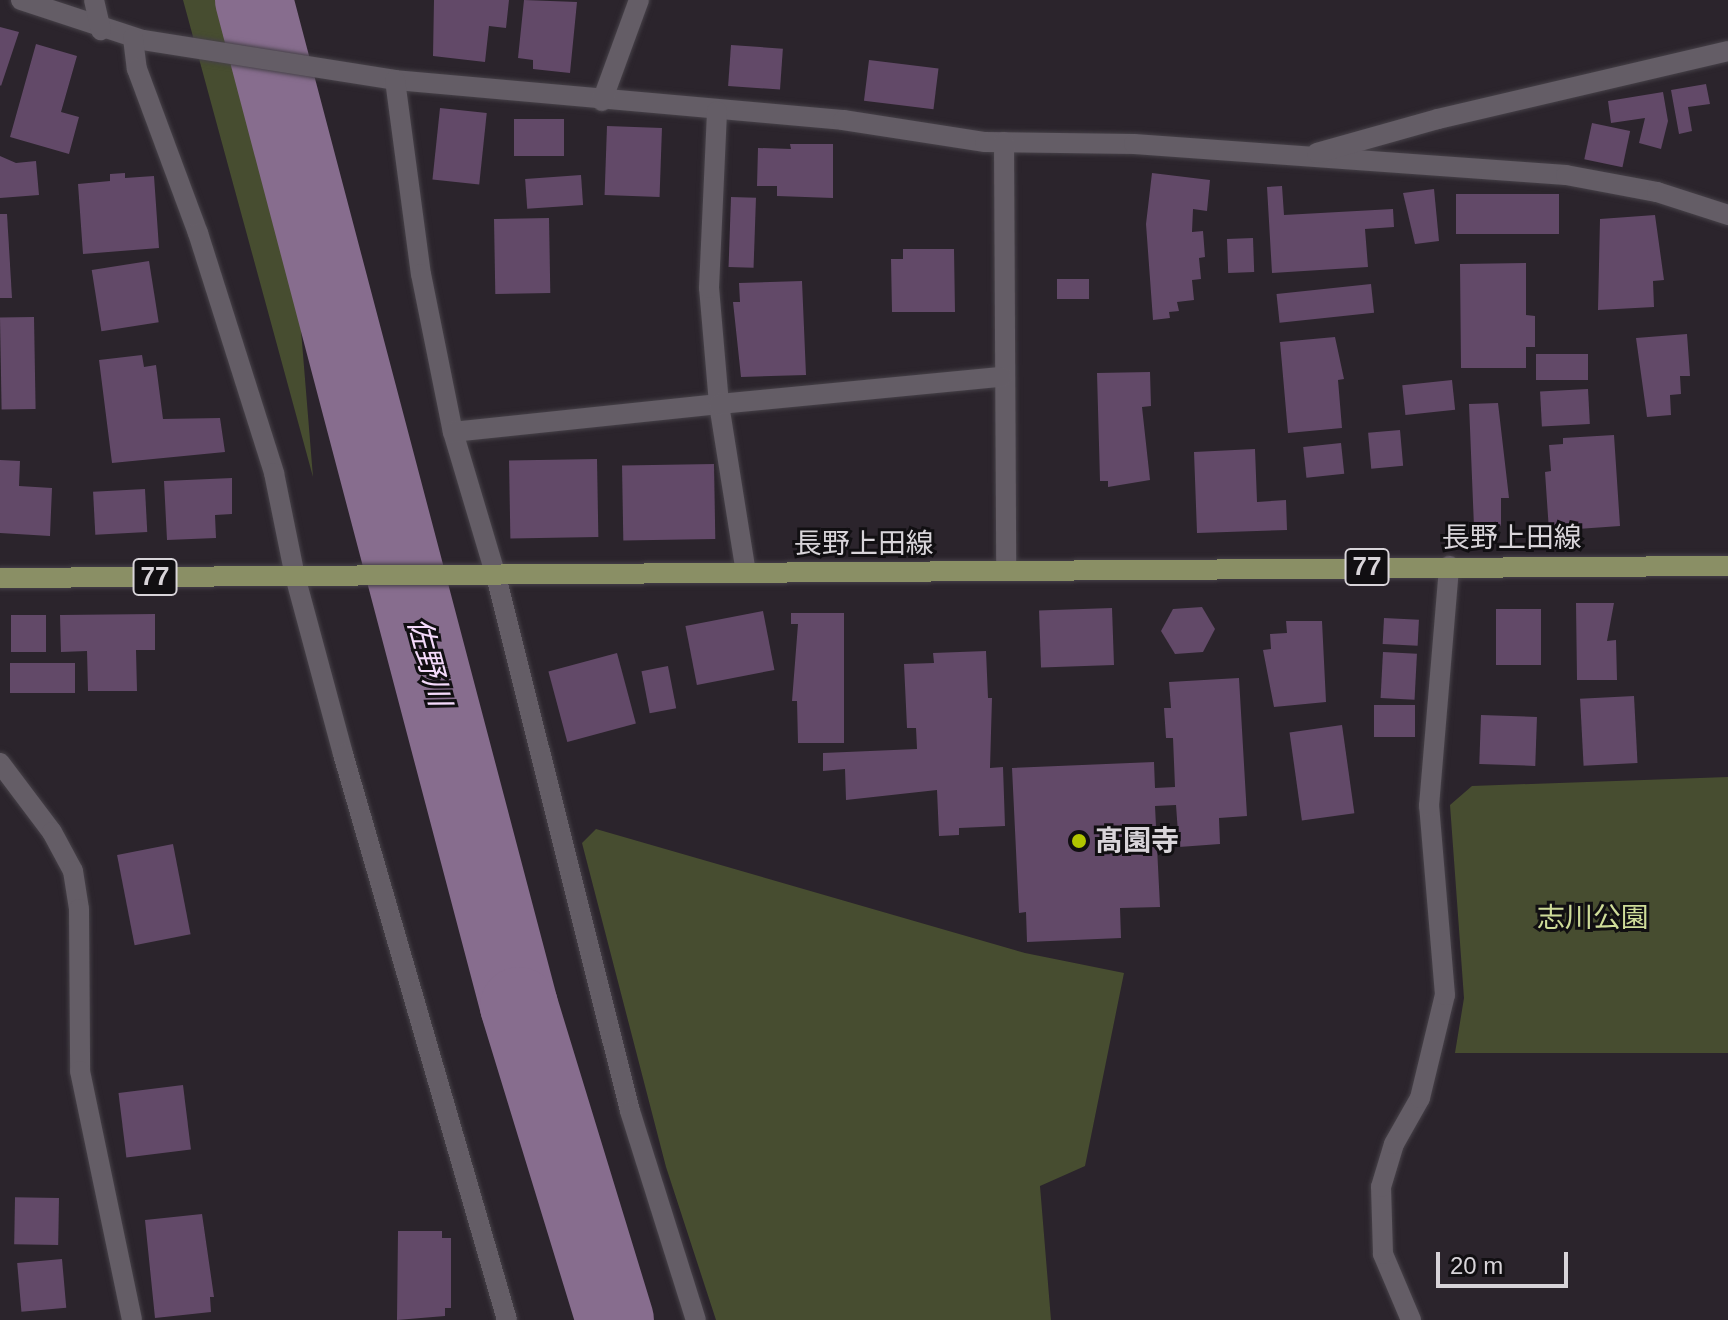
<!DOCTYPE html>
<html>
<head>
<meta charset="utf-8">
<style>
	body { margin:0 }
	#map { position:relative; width:1728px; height:1320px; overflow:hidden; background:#2b242c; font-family:Helvetica,"Noto Sans JP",sans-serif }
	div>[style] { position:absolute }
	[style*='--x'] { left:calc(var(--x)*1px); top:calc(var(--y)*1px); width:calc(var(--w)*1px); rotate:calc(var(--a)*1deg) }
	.green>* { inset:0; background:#474d30 }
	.river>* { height:78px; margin:-39px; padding:0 39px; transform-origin:39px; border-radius:39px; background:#876d8e }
	.building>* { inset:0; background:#624968; transform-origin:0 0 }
	.roads { filter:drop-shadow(0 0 2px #464148) drop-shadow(0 0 2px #464148) }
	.minor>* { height:20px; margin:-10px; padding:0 10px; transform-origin:10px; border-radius:10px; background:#645d66 }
	.major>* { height:20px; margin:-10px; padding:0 10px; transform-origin:10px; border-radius:10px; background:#8a8f65 }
	.dots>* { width:22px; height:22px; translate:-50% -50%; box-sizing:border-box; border:4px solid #110f12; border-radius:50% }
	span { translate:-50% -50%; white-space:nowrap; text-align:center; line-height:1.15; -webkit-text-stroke:6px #110f12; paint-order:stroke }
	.shield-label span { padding:2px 6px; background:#110f12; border:2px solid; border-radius:6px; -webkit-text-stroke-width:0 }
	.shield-label { font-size:26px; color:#d8d4d9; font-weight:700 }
	.street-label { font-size:28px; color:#d8d4d9 }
	.poi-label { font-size:28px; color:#d8d4d9; font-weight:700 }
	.left { translate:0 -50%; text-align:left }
	.park-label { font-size:28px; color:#cfdc99 }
	.water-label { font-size:30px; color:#f4dafb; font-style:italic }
	.scale { position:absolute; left:1436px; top:1252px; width:132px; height:36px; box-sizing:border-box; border:4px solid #d8d4d9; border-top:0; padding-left:10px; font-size:24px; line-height:28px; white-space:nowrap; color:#d8d4d9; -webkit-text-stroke:6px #110f12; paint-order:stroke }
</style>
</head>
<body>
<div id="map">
	<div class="green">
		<div style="clip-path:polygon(183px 0,277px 0,294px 100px,290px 195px,313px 477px)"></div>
		<div style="clip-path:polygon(1728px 777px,1728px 1053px,1455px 1053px,1464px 998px,1450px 805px,1472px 786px)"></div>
		<div style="clip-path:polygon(596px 829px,1025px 953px,1124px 973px,1085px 1166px,1040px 1186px,1051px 1320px,716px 1320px,666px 1167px,582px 843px)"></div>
	</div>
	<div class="river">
		<div style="--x:254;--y:0;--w:1040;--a:75.24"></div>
		<div style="--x:519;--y:1006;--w:328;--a:73"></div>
	</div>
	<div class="building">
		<div style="clip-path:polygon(434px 0,509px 0,506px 28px,489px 26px,485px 62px,433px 56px)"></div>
		<div style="clip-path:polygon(524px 0,577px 2px,570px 73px,533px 69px,533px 60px,518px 58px)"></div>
		<div style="clip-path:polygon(0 27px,19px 32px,1px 86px,0 85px)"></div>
		<div style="clip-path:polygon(36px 44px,77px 56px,61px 112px,79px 117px,69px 154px,10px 137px)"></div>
		<div style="left:731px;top:45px;width:52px;height:41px;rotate:4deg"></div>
		<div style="left:869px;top:60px;width:70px;height:41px;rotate:7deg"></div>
		<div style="clip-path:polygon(1706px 84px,1710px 104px,1688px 107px,1692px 131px,1679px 134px,1671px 90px)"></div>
		<div style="clip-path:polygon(1663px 92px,1668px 121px,1661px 149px,1639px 143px,1645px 118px,1611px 123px,1608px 101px)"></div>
		<div style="left:440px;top:108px;width:47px;height:72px;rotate:6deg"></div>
		<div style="left:564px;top:119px;width:37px;height:50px;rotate:90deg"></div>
		<div style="left:1592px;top:123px;width:39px;height:37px;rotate:12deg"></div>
		<div style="left:607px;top:126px;width:55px;height:69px;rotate:2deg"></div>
		<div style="clip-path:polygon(790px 144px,833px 144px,833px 198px,777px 196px,777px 186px,757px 186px,758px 148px,791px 149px)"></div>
		<div style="clip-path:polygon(0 156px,16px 163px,36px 161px,39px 195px,0 198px)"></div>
		<div style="clip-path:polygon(125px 173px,125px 178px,154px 176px,159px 248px,83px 254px,78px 184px,110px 181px,110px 174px)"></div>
		<div style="clip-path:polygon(1152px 173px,1210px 180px,1207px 211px,1193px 209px,1192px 232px,1203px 231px,1205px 257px,1199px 258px,1201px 279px,1192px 280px,1194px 300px,1177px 302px,1179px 311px,1169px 312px,1170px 318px,1153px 320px,1146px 224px)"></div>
		<div style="left:581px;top:175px;width:30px;height:56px;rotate:86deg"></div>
		<div style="clip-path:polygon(1282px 186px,1284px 215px,1393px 209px,1394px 227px,1365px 229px,1368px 267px,1272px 273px,1267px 187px)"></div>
		<div style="clip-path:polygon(1434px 189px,1439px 241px,1415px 244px,1403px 193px)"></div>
		<div style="left:1456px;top:194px;width:103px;height:40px"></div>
		<div style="left:731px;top:197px;width:25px;height:70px;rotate:2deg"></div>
		<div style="clip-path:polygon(0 214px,7px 214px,12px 298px,0 298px)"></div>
		<div style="clip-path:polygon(1655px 215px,1664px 280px,1653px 281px,1654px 307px,1598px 310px,1600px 219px)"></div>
		<div style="left:549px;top:218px;width:75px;height:55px;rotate:89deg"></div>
		<div style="left:1253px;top:238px;width:34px;height:26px;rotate:88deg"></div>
		<div style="clip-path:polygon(903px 249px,954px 249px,955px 312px,892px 312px,891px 259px,903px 259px)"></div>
		<div style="left:149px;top:261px;width:62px;height:58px;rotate:81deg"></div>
		<div style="clip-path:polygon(1526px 263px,1526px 315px,1535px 316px,1535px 347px,1526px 347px,1526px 368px,1461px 368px,1460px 264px)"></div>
		<div style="left:1089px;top:279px;width:20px;height:32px;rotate:90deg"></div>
		<div style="clip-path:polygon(802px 281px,806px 375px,741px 377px,733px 302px,740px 302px,739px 283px)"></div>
		<div style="left:1371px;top:284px;width:29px;height:95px;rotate:84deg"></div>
		<div style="left:34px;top:317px;width:92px;height:34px;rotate:89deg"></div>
		<div style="clip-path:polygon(1687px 334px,1690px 376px,1680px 376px,1681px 394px,1670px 395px,1671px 415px,1647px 417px,1636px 338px)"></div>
		<div style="clip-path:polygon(1335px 337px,1344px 379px,1338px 380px,1342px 428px,1288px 433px,1280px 342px)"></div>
		<div style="left:1588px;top:354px;width:26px;height:52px;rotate:90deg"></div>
		<div style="clip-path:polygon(142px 355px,144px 367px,156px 365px,163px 419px,220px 418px,225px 452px,112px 463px,99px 360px)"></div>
		<div style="clip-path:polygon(1150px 372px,1151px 406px,1142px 407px,1150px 480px,1108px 487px,1108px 481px,1100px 481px,1097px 373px)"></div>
		<div style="left:1452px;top:380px;width:30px;height:50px;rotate:84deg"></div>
		<div style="left:1588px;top:389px;width:35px;height:48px;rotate:87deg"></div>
		<div style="clip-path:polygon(1498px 403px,1509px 498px,1501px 498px,1501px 526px,1474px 527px,1469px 404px)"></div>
		<div style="left:1400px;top:430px;width:36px;height:32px;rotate:85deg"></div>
		<div style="clip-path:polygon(1614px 435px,1620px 526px,1549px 531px,1545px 472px,1551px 471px,1549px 445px,1563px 444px,1563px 438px)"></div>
		<div style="left:1341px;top:443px;width:31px;height:38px;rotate:84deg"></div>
		<div style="clip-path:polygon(1255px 449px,1257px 502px,1286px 500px,1287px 530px,1197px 533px,1194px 452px)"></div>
		<div style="left:597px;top:459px;width:78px;height:88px;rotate:89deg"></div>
		<div style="clip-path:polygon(0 460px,20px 461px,19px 486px,52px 488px,50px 536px,0 533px)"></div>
		<div style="left:714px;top:464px;width:75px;height:92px;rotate:89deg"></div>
		<div style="clip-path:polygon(232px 478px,232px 514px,215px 515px,216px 538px,167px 540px,164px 481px)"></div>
		<div style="left:145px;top:489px;width:43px;height:52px;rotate:87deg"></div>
		<div style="clip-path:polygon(1576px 603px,1614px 603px,1607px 641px,1616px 640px,1617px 680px,1577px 680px)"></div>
		<div style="clip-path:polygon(1202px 607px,1215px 629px,1203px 652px,1175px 654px,1161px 631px,1173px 609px)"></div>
		<div style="left:1112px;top:608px;width:57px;height:73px;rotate:88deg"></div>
		<div style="left:1496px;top:609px;width:45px;height:56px"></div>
		<div style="left:763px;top:611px;width:60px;height:79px;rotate:79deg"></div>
		<div style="clip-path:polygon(791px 613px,844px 613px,844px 743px,798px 743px,797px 701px,792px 701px,798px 624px,791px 624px)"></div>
		<div style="clip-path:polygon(155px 614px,155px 650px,136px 650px,137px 691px,88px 691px,87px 651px,61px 652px,60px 615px)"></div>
		<div style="left:11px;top:615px;width:35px;height:37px"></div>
		<div style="left:1384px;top:618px;width:35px;height:26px;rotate:3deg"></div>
		<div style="clip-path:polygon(1286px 621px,1322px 621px,1326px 702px,1274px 707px,1263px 650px,1271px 649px,1270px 634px,1287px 633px)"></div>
		<div style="clip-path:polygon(986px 651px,988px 698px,992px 698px,990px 768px,1003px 767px,1005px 826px,959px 828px,959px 835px,939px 836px,937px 790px,846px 800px,845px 769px,823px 771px,823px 753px,917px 749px,916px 728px,907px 728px,904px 664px,934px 663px,933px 653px)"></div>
		<div style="left:1383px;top:652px;width:34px;height:46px;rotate:3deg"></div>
		<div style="left:617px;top:653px;width:73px;height:71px;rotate:75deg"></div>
		<div style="left:10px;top:663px;width:65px;height:30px"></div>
		<div style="left:668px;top:666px;width:43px;height:27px;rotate:79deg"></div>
		<div style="clip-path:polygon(1239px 678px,1247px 816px,1219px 818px,1220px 844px,1179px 847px,1176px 805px,1155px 806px,1160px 907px,1120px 908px,1121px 938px,1027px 942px,1026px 912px,1019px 913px,1012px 768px,1154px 762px,1155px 788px,1175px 787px,1173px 738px,1166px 738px,1164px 708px,1171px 708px,1169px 682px)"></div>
		<div style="left:1634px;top:696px;width:67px;height:54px;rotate:87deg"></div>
		<div style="left:1374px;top:705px;width:41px;height:32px"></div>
		<div style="left:1481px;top:715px;width:56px;height:49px;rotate:2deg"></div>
		<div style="left:1342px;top:725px;width:89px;height:53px;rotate:82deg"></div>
		<div style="left:173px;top:844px;width:92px;height:57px;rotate:79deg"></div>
		<div style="left:183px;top:1085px;width:65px;height:65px;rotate:83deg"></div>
		<div style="left:59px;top:1198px;width:47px;height:44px;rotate:91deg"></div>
		<div style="clip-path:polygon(202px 1214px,214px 1297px,210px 1297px,211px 1312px,155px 1318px,145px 1220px)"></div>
		<div style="clip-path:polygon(398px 1231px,442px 1231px,442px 1238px,451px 1238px,451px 1308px,445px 1308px,445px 1316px,397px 1320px)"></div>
		<div style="left:62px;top:1259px;width:49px;height:45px;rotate:85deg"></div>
	</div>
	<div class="roads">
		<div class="minor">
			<div style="--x:21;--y:0;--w:128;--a:18.2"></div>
			<div style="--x:143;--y:40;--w:255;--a:9"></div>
			<div style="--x:395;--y:80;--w:450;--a:5.1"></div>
			<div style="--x:843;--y:120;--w:144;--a:8.8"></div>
			<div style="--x:985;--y:142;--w:149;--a:0.8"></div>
			<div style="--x:1134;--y:144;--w:433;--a:4.1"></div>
			<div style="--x:1566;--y:175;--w:93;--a:10.6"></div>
			<div style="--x:1657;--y:192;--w:75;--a:17.9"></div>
			<div style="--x:94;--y:0;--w:31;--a:77"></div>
			<div style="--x:133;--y:38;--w:31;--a:83"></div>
			<div style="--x:137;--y:69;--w:175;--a:69.6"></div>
			<div style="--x:198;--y:233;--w:252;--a:72.4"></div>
			<div style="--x:274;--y:473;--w:105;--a:78.5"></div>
			<div style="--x:295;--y:576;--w:184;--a:74.9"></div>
			<div style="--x:343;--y:754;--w:589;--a:73.84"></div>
			<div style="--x:395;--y:80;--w:196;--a:82.4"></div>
			<div style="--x:421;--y:274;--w:161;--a:78.6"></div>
			<div style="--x:453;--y:432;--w:150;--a:73.4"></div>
			<div style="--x:496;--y:576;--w:552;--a:75.94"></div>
			<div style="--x:630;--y:1111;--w:219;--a:72.5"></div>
			<div style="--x:602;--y:101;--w:108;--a:-69.9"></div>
			<div style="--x:1004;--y:142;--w:429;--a:89.7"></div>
			<div style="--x:1317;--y:153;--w:126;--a:-15.7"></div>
			<div style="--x:1438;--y:119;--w:298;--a:-13.2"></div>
			<div style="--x:453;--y:432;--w:267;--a:-6"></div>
			<div style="--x:719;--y:404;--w:116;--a:-94.9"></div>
			<div style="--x:709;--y:288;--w:177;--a:-87.4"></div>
			<div style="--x:746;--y:573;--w:171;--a:-99.1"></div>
			<div style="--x:719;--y:404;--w:283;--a:-5.5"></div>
			<div style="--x:0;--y:763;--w:86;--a:53"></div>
			<div style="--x:52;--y:832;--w:44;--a:61.7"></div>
			<div style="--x:73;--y:871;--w:38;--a:81"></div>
			<div style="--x:79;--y:909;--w:162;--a:89.6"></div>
			<div style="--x:80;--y:1071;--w:254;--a:78.2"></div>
			<div style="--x:1411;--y:1320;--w:72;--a:-113"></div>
			<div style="--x:1383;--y:1254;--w:67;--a:-91.7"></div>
			<div style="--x:1381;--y:1187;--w:45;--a:-73.2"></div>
			<div style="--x:1394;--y:1144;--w:53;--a:-60.5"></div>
			<div style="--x:1420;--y:1098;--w:106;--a:-76.4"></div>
			<div style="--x:1445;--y:995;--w:190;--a:-94.8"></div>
			<div style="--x:1429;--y:806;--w:241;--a:-85.2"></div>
		</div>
		<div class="major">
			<div style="--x:0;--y:578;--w:1728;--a:-0.4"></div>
		</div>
	</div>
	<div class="dots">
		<div style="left:1079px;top:841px;background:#b1c500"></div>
	</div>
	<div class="shield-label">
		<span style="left:1367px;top:567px">77</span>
		<span style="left:155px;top:577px">77</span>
	</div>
	<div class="street-label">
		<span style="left:1512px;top:538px">長野上田線</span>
		<span style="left:864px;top:544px">長野上田線</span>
	</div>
	<div class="poi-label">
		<span class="left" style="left:1095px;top:841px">髙園寺</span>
	</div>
	<div class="park-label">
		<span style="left:1593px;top:918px">志川公園</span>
	</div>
	<div class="water-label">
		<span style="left:429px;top:662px;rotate:75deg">佐野川</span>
	</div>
	<div class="scale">20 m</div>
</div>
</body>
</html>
